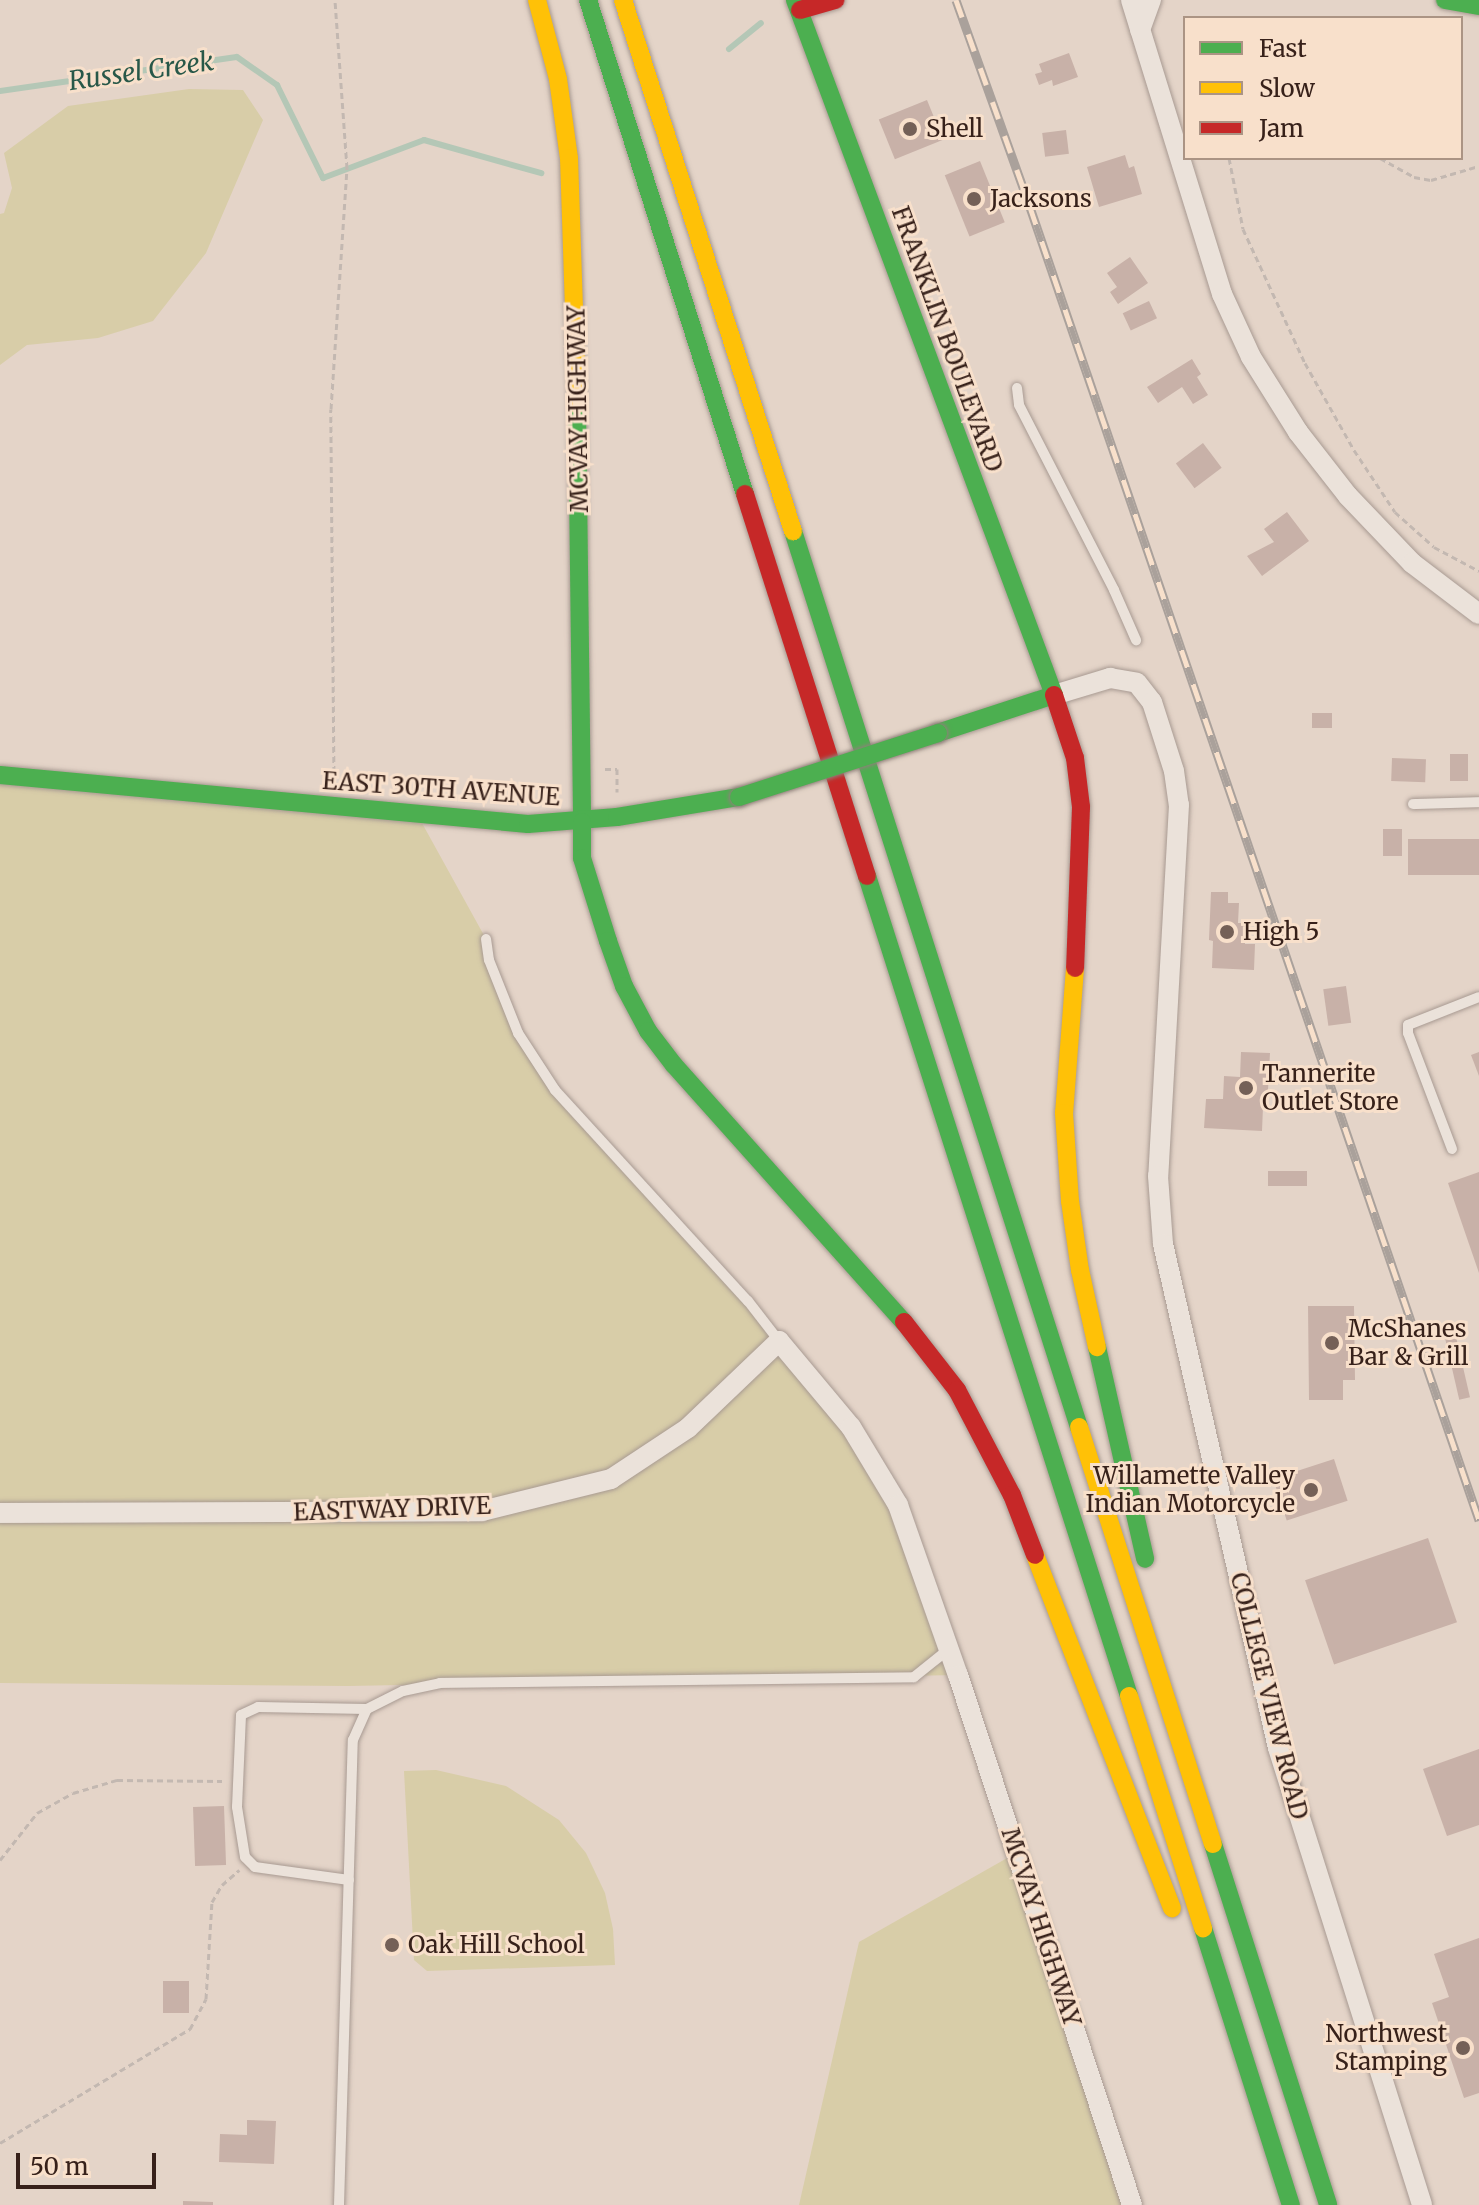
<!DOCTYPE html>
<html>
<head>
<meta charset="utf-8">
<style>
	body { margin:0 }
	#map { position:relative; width:1479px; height:2205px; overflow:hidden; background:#e4d4c8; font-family:Merriweather,serif }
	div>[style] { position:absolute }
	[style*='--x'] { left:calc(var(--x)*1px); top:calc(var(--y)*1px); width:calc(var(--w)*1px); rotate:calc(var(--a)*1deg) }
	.green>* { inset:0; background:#d8cda8 }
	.stream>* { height:6px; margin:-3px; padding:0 3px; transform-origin:3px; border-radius:3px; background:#b4c7b6 }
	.building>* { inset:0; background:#c8b1a8; transform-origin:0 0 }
	.path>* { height:3px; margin-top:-1.5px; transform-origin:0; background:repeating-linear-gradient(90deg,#c3b8b1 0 6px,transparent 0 10px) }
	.roads { filter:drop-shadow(0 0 2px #a89a92) drop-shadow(0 0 2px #a89a92) }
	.lane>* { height:10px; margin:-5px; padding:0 5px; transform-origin:5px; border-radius:5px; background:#ebe2da }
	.street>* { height:20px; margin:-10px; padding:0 10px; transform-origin:10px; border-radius:10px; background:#ebe2da }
	.fast>* { height:18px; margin:-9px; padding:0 9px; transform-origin:9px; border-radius:9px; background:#4caf50 }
	.slow>* { height:18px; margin:-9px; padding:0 9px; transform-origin:9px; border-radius:9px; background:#ffc107 }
	.jam>* { height:18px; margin:-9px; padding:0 9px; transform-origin:9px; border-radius:9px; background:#c62828 }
	.rail>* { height:9px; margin-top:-4.5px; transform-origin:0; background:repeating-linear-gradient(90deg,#f8e0cb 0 18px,#aaa19b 0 36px); box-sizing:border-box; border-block:2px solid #aaa19b }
	.bridges { filter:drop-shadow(0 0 2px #8e8079) drop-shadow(0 0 2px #8e8079) }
	.fast-bridge>* { height:18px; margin:-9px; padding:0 9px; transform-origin:9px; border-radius:9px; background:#4caf50 }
	.dots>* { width:22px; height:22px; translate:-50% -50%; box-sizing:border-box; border:4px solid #f8e0cb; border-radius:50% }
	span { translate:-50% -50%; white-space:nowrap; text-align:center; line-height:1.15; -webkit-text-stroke:6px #f8e0cb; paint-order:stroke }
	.poi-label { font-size:24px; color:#37211a }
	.left { translate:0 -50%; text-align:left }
	.right { translate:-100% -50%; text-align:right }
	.street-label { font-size:24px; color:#37211a }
	.water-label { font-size:26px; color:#285849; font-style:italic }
	.legend { position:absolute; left:1183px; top:16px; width:280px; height:144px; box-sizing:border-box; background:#f8e0cb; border:2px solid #ab9484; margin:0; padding:10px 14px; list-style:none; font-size:24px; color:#37211a }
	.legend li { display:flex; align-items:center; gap:16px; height:40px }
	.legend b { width:40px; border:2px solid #ab9484 }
	.scale { position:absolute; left:16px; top:2153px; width:140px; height:36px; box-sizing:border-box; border:4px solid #37211a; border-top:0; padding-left:10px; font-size:24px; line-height:28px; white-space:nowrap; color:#37211a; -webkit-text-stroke:6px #f8e0cb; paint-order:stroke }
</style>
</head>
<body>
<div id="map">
	<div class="green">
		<div style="clip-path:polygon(189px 89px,243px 90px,263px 120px,206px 253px,153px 321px,98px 338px,27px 345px,0 365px,0 214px,4px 213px,12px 188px,4px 153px,68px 106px)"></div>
		<div style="clip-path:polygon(0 775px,417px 814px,486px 939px,518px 1033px,555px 1090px,748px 1301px,871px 1461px,958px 1675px,348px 1686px,0 1683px)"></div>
		<div style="clip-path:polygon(436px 1770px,506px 1786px,559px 1820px,586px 1853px,605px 1893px,613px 1929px,615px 1965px,427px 1971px,414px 1960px,404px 1771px)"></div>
		<div style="clip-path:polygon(1016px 1853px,1129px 2205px,799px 2205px,859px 1942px)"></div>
	</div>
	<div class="stream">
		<div style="--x:729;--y:49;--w:41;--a:-39.1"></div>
		<div style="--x:0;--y:91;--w:239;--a:-8.2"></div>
		<div style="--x:237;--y:57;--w:49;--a:35"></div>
		<div style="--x:277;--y:85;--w:104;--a:63.7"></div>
		<div style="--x:323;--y:178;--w:108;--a:-20.6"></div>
		<div style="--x:424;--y:140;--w:122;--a:15.8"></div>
	</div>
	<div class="building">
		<div style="clip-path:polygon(1069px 53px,1078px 77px,1053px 86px,1052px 80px,1039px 85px,1035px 74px,1042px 72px,1039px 64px)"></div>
		<div style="left:927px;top:100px;width:43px;height:52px;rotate:68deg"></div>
		<div style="left:1066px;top:130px;width:24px;height:24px;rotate:83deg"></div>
		<div style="clip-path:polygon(1125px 155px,1129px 168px,1134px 166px,1142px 194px,1099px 207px,1087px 167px)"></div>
		<div style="left:980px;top:161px;width:66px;height:38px;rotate:68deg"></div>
		<div style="clip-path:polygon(1130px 257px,1148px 283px,1118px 304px,1110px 292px,1117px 287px,1107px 273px)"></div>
		<div style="left:1149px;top:301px;width:19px;height:29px;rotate:65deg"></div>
		<div style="clip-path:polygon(1192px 359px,1201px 374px,1197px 377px,1208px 395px,1193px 404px,1182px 387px,1158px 403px,1147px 387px)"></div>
		<div style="left:1203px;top:443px;width:31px;height:34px;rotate:53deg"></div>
		<div style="clip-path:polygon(1287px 512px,1309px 541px,1262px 576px,1247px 556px,1274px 542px,1264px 529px)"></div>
		<div style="left:1312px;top:713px;width:20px;height:15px"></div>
		<div style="left:1450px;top:754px;width:18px;height:27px"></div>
		<div style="left:1392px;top:758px;width:34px;height:23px;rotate:2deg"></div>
		<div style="left:1383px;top:829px;width:19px;height:27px"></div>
		<div style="left:1408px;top:839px;width:71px;height:36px"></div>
		<div style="clip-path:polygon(1211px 892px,1228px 892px,1228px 903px,1239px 903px,1238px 923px,1246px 923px,1245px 944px,1255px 944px,1254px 970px,1212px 968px,1213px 941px,1209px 940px)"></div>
		<div style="left:1346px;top:986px;width:37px;height:23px;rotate:82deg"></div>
		<div style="clip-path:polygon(1241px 1052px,1270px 1053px,1267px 1108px,1263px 1107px,1262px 1131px,1204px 1128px,1206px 1099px,1223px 1099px,1224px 1076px,1240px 1077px)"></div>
		<div style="clip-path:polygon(1479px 1052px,1479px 1076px,1471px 1055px)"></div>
		<div style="left:1268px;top:1171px;width:39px;height:15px"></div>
		<div style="clip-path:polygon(1479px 1172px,1479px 1273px,1448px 1183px)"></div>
		<div style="clip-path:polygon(1308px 1306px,1354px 1306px,1355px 1380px,1343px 1380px,1343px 1400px,1309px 1400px)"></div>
		<div style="left:1454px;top:1328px;width:71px;height:11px;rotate:77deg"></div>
		<div style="left:1334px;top:1459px;width:44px;height:64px;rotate:72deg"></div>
		<div style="left:1428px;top:1538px;width:89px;height:130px;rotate:71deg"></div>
		<div style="clip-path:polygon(1479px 1749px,1479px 1825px,1447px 1836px,1423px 1769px)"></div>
		<div style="left:224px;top:1806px;width:59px;height:31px;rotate:88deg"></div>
		<div style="clip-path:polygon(1479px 1938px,1479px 2093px,1464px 2098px,1432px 2003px,1449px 1997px,1434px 1954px)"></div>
		<div style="left:163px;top:1981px;width:26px;height:32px"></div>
		<div style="clip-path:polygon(247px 2120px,276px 2121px,274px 2164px,219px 2162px,220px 2134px,247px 2135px)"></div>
		<div style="clip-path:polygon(183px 2201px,213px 2202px,213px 2205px,183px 2205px)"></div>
	</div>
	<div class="path">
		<div style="--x:1229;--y:158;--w:72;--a:78.8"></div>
		<div style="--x:1243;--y:229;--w:148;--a:65.2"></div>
		<div style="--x:1305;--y:363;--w:100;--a:60.6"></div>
		<div style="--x:1354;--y:450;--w:74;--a:56.5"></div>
		<div style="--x:1395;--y:512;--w:52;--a:41.9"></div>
		<div style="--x:1434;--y:547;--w:51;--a:28.1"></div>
		<div style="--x:1380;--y:158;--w:39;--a:29"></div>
		<div style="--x:1414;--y:177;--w:17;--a:10"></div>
		<div style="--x:1431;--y:180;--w:50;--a:-16.3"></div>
		<div style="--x:605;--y:769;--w:12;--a:0"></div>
		<div style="--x:617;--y:769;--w:23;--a:90"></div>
		<div style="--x:334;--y:782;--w:373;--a:-90.5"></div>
		<div style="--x:331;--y:409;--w:242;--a:-86.2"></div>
		<div style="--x:347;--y:168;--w:168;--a:-94.1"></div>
		<div style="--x:0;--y:1860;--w:60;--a:-51.8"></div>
		<div style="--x:37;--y:1813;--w:41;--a:-29.1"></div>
		<div style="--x:73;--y:1793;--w:46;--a:-16.5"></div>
		<div style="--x:117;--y:1780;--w:105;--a:0.5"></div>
		<div style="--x:0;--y:2143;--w:222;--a:-31"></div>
		<div style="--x:190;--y:2029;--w:34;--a:-62"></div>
		<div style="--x:206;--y:1999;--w:97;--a:-86.5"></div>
		<div style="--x:212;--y:1902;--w:20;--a:-60"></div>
		<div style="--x:222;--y:1885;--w:23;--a:-41"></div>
	</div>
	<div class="roads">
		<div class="lane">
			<div style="--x:1017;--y:388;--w:17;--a:83"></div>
			<div style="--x:1019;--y:405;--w:208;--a:62.8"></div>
			<div style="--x:1114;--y:590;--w:55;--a:66.3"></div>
			<div style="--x:1413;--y:804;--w:66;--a:-1.7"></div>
			<div style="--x:486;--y:939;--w:21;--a:82"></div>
			<div style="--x:489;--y:960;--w:79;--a:68.3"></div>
			<div style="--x:518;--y:1033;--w:68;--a:57"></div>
			<div style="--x:555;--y:1090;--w:286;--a:47.6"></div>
			<div style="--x:748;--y:1301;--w:51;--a:52.2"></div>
			<div style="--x:1452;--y:1149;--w:124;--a:-110.8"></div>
			<div style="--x:1408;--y:1033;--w:8;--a:-90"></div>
			<div style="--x:1408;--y:1025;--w:76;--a:-21.5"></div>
			<div style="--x:349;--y:1880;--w:95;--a:-172.1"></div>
			<div style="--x:255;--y:1867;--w:14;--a:-135"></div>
			<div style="--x:245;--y:1857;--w:51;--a:-99.1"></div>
			<div style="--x:237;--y:1807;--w:92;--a:-87.5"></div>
			<div style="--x:241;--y:1715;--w:19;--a:-25"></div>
			<div style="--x:258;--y:1707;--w:109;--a:1.1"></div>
			<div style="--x:339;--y:2205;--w:465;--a:-88.3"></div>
			<div style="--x:353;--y:1740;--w:34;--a:-66"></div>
			<div style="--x:367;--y:1709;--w:40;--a:-26.6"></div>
			<div style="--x:403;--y:1691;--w:38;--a:-12"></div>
			<div style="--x:440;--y:1683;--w:474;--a:-0.7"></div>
			<div style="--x:914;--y:1677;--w:45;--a:-38.7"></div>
		</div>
		<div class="street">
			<div style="--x:1131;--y:0;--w:308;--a:72.8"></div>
			<div style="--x:1222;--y:294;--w:69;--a:65.3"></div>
			<div style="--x:1251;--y:357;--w:89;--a:57.9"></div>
			<div style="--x:1298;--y:432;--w:81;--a:52"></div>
			<div style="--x:1348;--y:496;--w:93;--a:46.3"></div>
			<div style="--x:1412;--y:563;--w:84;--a:37.3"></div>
			<div style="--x:1140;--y:30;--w:32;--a:-70"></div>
			<div style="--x:1054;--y:695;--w:59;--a:-16.9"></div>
			<div style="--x:1110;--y:678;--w:27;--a:10"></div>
			<div style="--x:1137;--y:683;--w:24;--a:52"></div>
			<div style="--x:1152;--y:702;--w:72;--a:72.3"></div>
			<div style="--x:1174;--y:771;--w:34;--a:82"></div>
			<div style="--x:1179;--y:805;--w:372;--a:93.2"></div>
			<div style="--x:1158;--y:1176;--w:68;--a:85.8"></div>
			<div style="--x:1163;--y:1244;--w:517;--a:77.15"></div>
			<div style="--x:1278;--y:1748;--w:479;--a:72.5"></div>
			<div style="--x:0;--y:1513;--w:482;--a:-0.2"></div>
			<div style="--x:482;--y:1511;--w:133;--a:-13.9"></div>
			<div style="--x:611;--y:1479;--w:92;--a:-33.5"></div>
			<div style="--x:688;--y:1428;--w:126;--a:-43.7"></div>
			<div style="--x:779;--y:1341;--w:112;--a:50.1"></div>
			<div style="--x:851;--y:1427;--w:91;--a:58.9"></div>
			<div style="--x:898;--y:1505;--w:180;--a:70.6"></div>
			<div style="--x:958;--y:1675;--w:558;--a:71.82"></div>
		</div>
		<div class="fast">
			<div style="--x:588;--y:0;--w:518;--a:72.37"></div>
			<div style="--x:795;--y:0;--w:742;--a:69.56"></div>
			<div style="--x:1054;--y:695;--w:122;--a:161.9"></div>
			<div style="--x:1445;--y:0;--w:35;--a:10"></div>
			<div style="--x:577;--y:404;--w:418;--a:89.3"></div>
			<div style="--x:793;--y:531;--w:941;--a:72.3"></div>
			<div style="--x:0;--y:775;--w:530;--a:5.3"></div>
			<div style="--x:528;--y:824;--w:89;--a:-4.5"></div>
			<div style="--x:617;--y:817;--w:124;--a:-9.3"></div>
			<div style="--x:582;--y:822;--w:36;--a:90"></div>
			<div style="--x:582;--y:858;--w:87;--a:72.6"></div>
			<div style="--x:608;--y:941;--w:48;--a:70.4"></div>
			<div style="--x:624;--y:986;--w:51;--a:61.9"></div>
			<div style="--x:648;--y:1031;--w:43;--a:52.6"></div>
			<div style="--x:674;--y:1065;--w:345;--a:48.2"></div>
			<div style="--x:867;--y:876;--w:861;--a:72.28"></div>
			<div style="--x:1097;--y:1347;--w:217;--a:77.2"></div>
			<div style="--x:1213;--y:1844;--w:379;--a:72.3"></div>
			<div style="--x:1203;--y:1928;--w:291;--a:72.4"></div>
		</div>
		<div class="slow">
			<div style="--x:537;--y:0;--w:82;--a:75.1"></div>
			<div style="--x:558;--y:79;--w:80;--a:82.1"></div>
			<div style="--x:569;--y:158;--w:246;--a:88.1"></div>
			<div style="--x:623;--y:0;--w:558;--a:72.25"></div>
			<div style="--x:1075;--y:968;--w:145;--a:94.3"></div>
			<div style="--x:1064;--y:1113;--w:88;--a:86.1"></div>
			<div style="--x:1070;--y:1201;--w:70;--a:81.8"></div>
			<div style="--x:1080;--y:1270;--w:79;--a:77.6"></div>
			<div style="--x:1079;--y:1427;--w:438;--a:72.2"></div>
			<div style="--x:1035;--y:1555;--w:379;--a:68.8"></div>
			<div style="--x:1129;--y:1696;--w:244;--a:72.3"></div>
		</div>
		<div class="jam">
			<div style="--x:800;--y:10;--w:37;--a:-16"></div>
			<div style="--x:745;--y:494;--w:401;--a:72.3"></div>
			<div style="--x:1054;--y:695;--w:66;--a:71.6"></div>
			<div style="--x:1075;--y:758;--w:49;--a:83"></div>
			<div style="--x:1081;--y:807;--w:161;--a:92.1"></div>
			<div style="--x:904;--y:1322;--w:86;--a:52.1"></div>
			<div style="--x:957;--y:1390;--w:119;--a:62.4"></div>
			<div style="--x:1012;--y:1495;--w:64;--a:69"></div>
		</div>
	</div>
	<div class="rail">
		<div style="--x:956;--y:0;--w:220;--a:70.3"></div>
		<div style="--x:1030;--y:207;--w:1388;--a:71.12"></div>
	</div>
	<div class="bridges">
		<div class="fast-bridge">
			<div style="--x:739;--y:797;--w:209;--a:-17.8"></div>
		</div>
	</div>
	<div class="dots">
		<div style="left:910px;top:129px;background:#746057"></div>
		<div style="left:974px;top:199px;background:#746057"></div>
		<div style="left:1227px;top:932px;background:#746057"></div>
		<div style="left:1246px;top:1088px;background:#746057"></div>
		<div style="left:1332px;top:1343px;background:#746057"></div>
		<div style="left:1311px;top:1490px;background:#746057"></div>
		<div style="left:392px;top:1945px;background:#746057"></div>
		<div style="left:1463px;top:2048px;background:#746057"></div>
	</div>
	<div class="poi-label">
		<span class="left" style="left:926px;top:129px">Shell</span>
		<span class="left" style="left:990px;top:199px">Jacksons</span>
		<span class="left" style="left:1243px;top:932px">High 5</span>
		<span class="left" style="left:1262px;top:1088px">Tannerite<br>Outlet Store</span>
		<span class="left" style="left:1348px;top:1343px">McShanes<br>Bar &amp; Grill</span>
		<span class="right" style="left:1295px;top:1490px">Willamette Valley<br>Indian Motorcycle</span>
		<span class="left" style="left:408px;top:1945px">Oak Hill School</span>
		<span class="right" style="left:1447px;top:2048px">Northwest<br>Stamping</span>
	</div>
	<div class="street-label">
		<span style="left:947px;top:339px;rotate:70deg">FRANKLIN BOULEVARD</span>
		<span style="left:578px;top:409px;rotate:-91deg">MCVAY HIGHWAY</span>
		<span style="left:441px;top:789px;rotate:4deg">EAST 30TH AVENUE</span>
		<span style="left:392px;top:1509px;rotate:-2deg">EASTWAY DRIVE</span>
		<span style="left:1269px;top:1696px;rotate:76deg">COLLEGE VIEW ROAD</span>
		<span style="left:1041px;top:1927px;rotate:72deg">MCVAY HIGHWAY</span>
	</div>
	<div class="water-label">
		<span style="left:141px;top:71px;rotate:-8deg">Russel Creek</span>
	</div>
	<ul class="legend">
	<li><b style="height:10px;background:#4caf50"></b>Fast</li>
	<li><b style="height:10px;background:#ffc107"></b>Slow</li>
	<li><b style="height:10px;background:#c62828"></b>Jam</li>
	</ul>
	<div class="scale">50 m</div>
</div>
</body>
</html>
